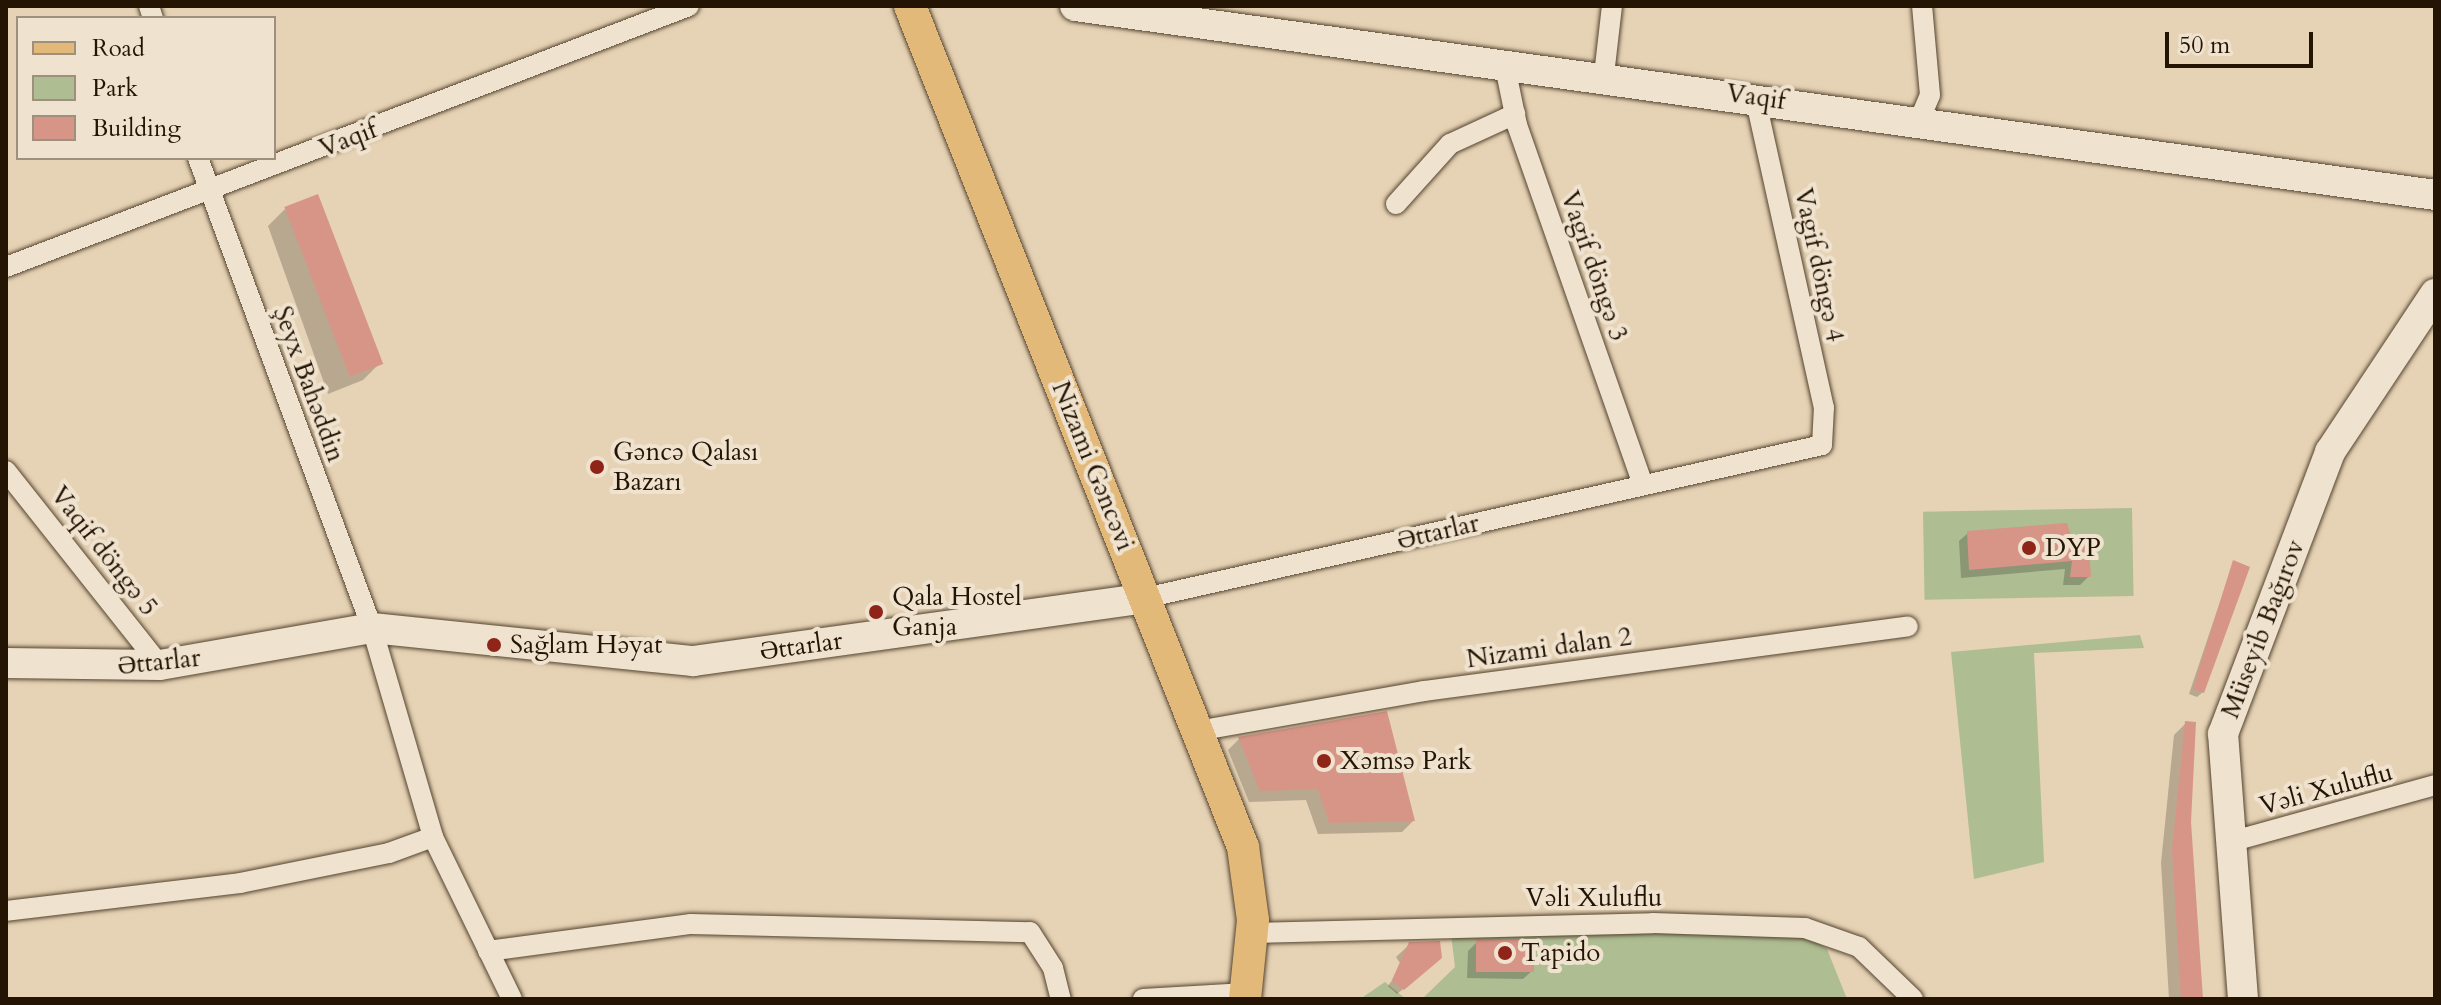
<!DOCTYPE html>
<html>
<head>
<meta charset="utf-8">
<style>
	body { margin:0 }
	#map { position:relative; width:2441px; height:1005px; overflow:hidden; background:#e6d2b4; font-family:Cardo,serif }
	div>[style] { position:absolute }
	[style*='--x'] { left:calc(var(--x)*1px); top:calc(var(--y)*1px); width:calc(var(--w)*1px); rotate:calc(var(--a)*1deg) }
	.green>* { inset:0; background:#aebd92; transform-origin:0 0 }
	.shadow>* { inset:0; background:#0003 }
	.building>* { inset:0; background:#d79587; transform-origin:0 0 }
	.roads { filter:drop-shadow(0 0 2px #544430) drop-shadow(0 0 2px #544430) }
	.street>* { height:20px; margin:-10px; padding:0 10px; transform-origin:10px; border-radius:10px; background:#efe2ce }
	.secondary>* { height:30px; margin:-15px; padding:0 15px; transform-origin:15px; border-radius:15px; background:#efe2ce }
	.primary>* { height:32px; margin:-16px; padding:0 16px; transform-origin:16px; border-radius:16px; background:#e3b97a }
	.dots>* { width:22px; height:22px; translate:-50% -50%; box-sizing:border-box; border:4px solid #efe2ce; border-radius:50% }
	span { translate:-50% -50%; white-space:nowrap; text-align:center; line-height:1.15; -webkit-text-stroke:8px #efe2ce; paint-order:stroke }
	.street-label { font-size:26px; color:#241404 }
	.poi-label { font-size:26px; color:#241404 }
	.left { translate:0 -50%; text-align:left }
	.frame { position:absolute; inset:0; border:8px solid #241404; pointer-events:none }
	.legend { position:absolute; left:16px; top:16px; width:260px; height:144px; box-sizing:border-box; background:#efe2ce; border:2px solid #9e907d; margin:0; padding:10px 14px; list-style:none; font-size:24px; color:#241404 }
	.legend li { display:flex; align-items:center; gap:16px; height:40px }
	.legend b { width:40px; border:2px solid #9e907d }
	.scale { position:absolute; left:2165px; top:32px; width:148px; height:36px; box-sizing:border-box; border:4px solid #241404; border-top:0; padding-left:10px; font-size:24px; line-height:28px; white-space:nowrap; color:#241404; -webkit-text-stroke:6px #efe2ce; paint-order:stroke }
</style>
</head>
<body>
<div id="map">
	<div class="green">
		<div style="left:2132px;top:508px;width:88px;height:209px;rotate:89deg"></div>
		<div style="clip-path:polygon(2140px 635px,2144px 648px,2034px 653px,2044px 862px,1974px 879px,1951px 652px)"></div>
		<div style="clip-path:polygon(1570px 931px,1803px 934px,1827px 949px,1847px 999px,1422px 999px,1455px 967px,1451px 934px)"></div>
		<div style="clip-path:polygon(1385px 982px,1406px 999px,1360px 999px)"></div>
	</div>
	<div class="shadow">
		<div style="clip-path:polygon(285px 209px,380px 363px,363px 380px,328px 394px,268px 226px)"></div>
		<div style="clip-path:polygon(2066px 525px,2089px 576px,2080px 585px,2063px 585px,2065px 569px,1961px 578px,1959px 541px,1968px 533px)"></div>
		<div style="clip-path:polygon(2233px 563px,2203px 692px,2197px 697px,2189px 694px)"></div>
		<div style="clip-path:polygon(2186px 723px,2189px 822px,2202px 999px,2169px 999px,2161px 863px,2174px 735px)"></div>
		<div style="clip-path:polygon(1239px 739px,1413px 821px,1402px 832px,1318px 834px,1306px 800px,1249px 802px,1228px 750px)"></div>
		<div style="clip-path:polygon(1477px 942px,1532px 971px,1523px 979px,1467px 978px,1468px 951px)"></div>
		<div style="clip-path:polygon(1410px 944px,1434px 964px,1397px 994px,1388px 986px,1402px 966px,1396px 957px)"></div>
	</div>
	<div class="building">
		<div style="left:318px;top:194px;width:182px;height:36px;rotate:69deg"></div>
		<div style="clip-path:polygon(2067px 523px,2071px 536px,2088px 534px,2091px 577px,2070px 577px,2072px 561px,1969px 570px,1967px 531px)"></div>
		<div style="clip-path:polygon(2233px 560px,2250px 567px,2204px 693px,2193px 689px)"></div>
		<div style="clip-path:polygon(1387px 711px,1415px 821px,1329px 823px,1318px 789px,1260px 791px,1238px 737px)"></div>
		<div style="clip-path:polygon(2185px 721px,2196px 722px,2191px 822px,2203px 999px,2181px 999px,2172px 850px)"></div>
		<div style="left:1534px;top:939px;width:33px;height:58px;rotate:90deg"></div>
		<div style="clip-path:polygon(1440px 941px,1442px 958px,1404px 990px,1392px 980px,1409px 942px)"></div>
	</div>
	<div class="roads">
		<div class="street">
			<div style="--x:149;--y:6;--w:13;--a:72"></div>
			<div style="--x:1504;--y:62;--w:64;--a:78.3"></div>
			<div style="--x:1517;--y:125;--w:381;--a:70.7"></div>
			<div style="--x:1604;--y:75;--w:69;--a:-83.4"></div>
			<div style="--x:1919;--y:121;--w:28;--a:-67"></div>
			<div style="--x:1930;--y:95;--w:89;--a:-95.1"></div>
			<div style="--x:198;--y:158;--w:501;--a:69.68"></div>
			<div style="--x:372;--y:628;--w:218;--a:73.7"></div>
			<div style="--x:433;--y:837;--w:180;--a:64"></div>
			<div style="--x:1396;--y:204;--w:81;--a:-48"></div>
			<div style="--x:1450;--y:144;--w:72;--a:-24.8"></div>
			<div style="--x:6;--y:267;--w:731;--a:-20.91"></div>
			<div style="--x:6;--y:471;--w:248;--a:51.6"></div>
			<div style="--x:1145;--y:598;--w:694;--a:-12.73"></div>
			<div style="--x:1822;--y:445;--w:37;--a:-87"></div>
			<div style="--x:1824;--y:408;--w:319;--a:-102.5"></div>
			<div style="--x:1197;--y:731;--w:230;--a:-10"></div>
			<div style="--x:1424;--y:691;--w:488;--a:-7.6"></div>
			<div style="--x:2230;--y:842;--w:213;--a:-15.5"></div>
			<div style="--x:6;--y:911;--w:236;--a:-6.8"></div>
			<div style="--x:240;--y:883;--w:152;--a:-11.4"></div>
			<div style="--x:389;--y:853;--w:47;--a:-20"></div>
			<div style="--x:1252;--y:933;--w:401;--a:-1.4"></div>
			<div style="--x:1653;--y:923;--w:152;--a:1.9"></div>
			<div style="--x:1805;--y:928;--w:57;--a:19.4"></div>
			<div style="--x:1859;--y:947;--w:75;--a:43.9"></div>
			<div style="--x:488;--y:951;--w:205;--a:-7.6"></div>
			<div style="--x:691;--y:924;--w:339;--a:1.4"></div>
			<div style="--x:1030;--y:932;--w:43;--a:57.4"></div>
			<div style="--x:1053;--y:968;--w:32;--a:76"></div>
			<div style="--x:1143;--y:999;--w:103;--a:-3.3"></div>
		</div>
		<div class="secondary">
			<div style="--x:1075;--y:6;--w:1373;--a:7.91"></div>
			<div style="--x:6;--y:663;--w:154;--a:0.7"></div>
			<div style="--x:160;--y:665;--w:215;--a:-9.9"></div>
			<div style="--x:372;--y:628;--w:323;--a:5.9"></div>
			<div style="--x:693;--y:661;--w:456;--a:-7.9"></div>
			<div style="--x:2243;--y:999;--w:266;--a:-94.3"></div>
			<div style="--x:2223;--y:734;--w:302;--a:-69.2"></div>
			<div style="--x:2330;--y:452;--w:190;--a:-56.4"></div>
		</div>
		<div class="primary">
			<div style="--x:910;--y:6;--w:905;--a:68.4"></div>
			<div style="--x:1243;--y:847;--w:74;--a:82.2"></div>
			<div style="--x:1253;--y:920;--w:79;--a:95.8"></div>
		</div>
	</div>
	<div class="dots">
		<div style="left:597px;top:467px;background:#8f2418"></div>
		<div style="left:2029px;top:548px;background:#8f2418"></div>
		<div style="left:876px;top:612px;background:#8f2418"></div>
		<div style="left:494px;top:645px;background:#8f2418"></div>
		<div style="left:1324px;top:761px;background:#8f2418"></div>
		<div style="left:1505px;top:953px;background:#8f2418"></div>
	</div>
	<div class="street-label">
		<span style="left:1756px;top:97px;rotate:8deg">Vaqif</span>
		<span style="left:348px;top:139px;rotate:-21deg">Vaqif</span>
		<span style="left:1819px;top:265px;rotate:78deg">Vagif döngə 4</span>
		<span style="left:1594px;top:266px;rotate:71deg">Vagif döngə 3</span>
		<span style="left:309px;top:384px;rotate:70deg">Şeyx Bahəddin</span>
		<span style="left:1093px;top:466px;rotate:68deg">Nizami Gəncəvi</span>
		<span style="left:1438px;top:532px;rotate:-13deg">Əttarlar</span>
		<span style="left:104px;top:551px;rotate:52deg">Vaqif döngə 5</span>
		<span style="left:2263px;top:629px;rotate:-69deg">Müseyib Bağırov</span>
		<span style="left:801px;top:646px;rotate:-8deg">Əttarlar</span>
		<span style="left:1549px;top:648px;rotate:-8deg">Nizami dalan 2</span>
		<span style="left:159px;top:662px;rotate:-6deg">Əttarlar</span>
		<span style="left:2326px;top:789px;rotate:-15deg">Vəli Xuluflu</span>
		<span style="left:1594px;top:898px">Vəli Xuluflu</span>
	</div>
	<div class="poi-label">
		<span class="left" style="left:613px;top:467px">Gəncə Qalası<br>Bazarı</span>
		<span class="left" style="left:2045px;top:548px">DYP</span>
		<span class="left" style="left:892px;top:612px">Qala Hostel<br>Ganja</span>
		<span class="left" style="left:510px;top:645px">Sağlam Həyat</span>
		<span class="left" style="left:1340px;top:761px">Xəmsə Park</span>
		<span class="left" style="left:1521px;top:953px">Tapido</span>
	</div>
	<div class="frame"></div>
	<ul class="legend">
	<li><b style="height:10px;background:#e3b97a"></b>Road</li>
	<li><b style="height:22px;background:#aebd92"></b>Park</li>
	<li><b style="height:22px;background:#d79587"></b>Building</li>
	</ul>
	<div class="scale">50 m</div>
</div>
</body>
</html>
